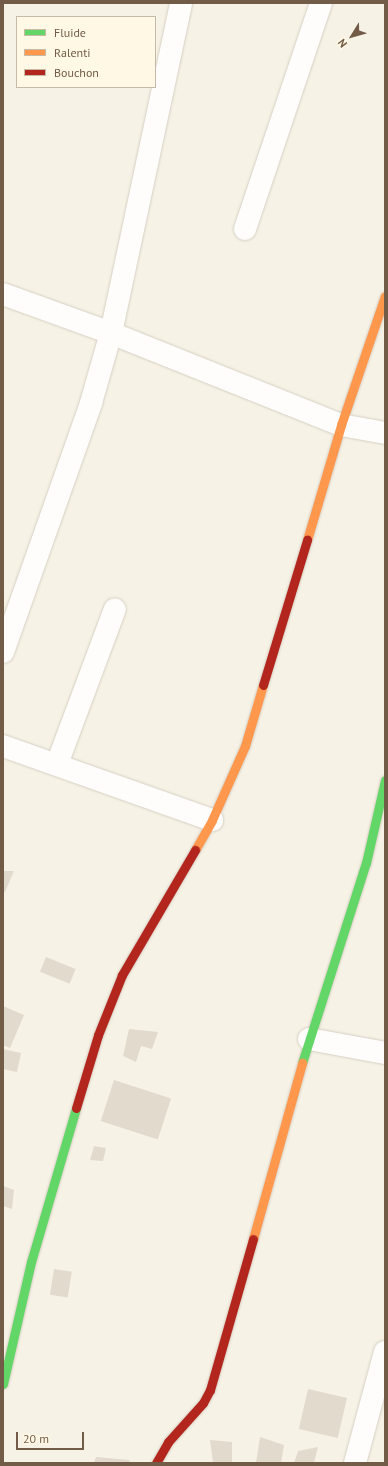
<!DOCTYPE html>
<html>
<head>
<meta charset="utf-8">
<style>
	body { margin:0 }
	#map { position:relative; width:388px; height:1466px; overflow:hidden; background:#f6f2e5; font-family:"PT Sans",sans-serif }
	div>[style] { position:absolute }
	[style*='--x'] { left:calc(var(--x)*1px); top:calc(var(--y)*1px); width:calc(var(--w)*1px); rotate:calc(var(--a)*1deg) }
	.building>* { inset:0; background:#e2dacd; transform-origin:0 0 }
	.roads { filter:drop-shadow(0 0 1px #d7cfc4) drop-shadow(0 0 1px #d7cfc4) }
	.street>* { height:22px; margin:-11px; padding:0 11px; transform-origin:11px; border-radius:11px; background:#fefdfb }
	.fast>* { height:9px; margin:-4.5px; padding:0 4.5px; transform-origin:4.5px; border-radius:4.5px; background:#63d668 }
	.slow>* { height:9px; margin:-4.5px; padding:0 4.5px; transform-origin:4.5px; border-radius:4.5px; background:#ff974d }
	.jam>* { height:9px; margin:-4.5px; padding:0 4.5px; transform-origin:4.5px; border-radius:4.5px; background:#b3261e }
	span { translate:-50% -50%; white-space:nowrap; text-align:center; line-height:1.15; -webkit-text-stroke:4px #fff8e5; paint-order:stroke }
	.frame { position:absolute; inset:0; border:4px solid #735c47; pointer-events:none }
	.legend { position:absolute; left:16px; top:16px; width:140px; height:72px; box-sizing:border-box; background:#fff8e5; border:1px solid #c7baa6; margin:0; padding:5px 7px; list-style:none; font-size:12px; color:#735c47 }
	.legend li { display:flex; align-items:center; gap:8px; height:20px }
	.legend b { width:20px; border:1px solid #c7baa6 }
	.north { position:absolute; left:332px; top:16px; width:40px; height:40px; -webkit-text-stroke:3px #fff8e5; paint-order:stroke; rotate:233deg; font-size:11px; font-weight:700; line-height:16px; text-align:center; color:#735c47 }
	.north::after { content:''; display:block; margin:auto; width:14px; height:18px; background:#735c47; clip-path:polygon(50% 0,100% 100%,50% 72%,0 100%) }
	.scale { position:absolute; left:16px; top:1432px; width:68px; height:18px; box-sizing:border-box; border:2px solid #735c47; border-top:0; padding-left:5px; font-size:12px; line-height:14px; white-space:nowrap; color:#735c47; -webkit-text-stroke:3px #fff8e5; paint-order:stroke }
</style>
</head>
<body>
<div id="map">
	<div class="building">
		<div style="clip-path:polygon(3px 871px,14px 871px,5px 892px,3px 891px)"></div>
		<div style="left:46px;top:957px;width:32px;height:16px;rotate:22deg"></div>
		<div style="clip-path:polygon(3px 1006px,24px 1015px,10px 1048px,3px 1045px)"></div>
		<div style="clip-path:polygon(129px 1029px,158px 1032px,152px 1049px,141px 1046px,136px 1062px,123px 1056px)"></div>
		<div style="clip-path:polygon(3px 1049px,21px 1053px,17px 1072px,3px 1069px)"></div>
		<div style="left:114px;top:1080px;width:60px;height:43px;rotate:18deg"></div>
		<div style="clip-path:polygon(94px 1146px,106px 1148px,103px 1161px,90px 1160px)"></div>
		<div style="clip-path:polygon(3px 1186px,14px 1190px,12px 1209px,3px 1206px)"></div>
		<div style="left:54px;top:1269px;width:18px;height:26px;rotate:9deg"></div>
		<div style="left:308px;top:1389px;width:40px;height:41px;rotate:13deg"></div>
		<div style="clip-path:polygon(260px 1437px,284px 1445px,281px 1463px,256px 1463px)"></div>
		<div style="clip-path:polygon(210px 1440px,232px 1442px,232px 1463px,213px 1463px)"></div>
		<div style="clip-path:polygon(318px 1447px,314px 1463px,294px 1463px,298px 1451px)"></div>
		<div style="clip-path:polygon(96px 1457px,130px 1460px,129px 1463px,94px 1463px)"></div>
	</div>
	<div class="roads">
		<div class="street">
			<div style="--x:245;--y:229;--w:238;--a:-71.4"></div>
			<div style="--x:3;--y:294;--w:115;--a:19.9"></div>
			<div style="--x:111;--y:333;--w:248;--a:21.8"></div>
			<div style="--x:341;--y:425;--w:45;--a:10.3"></div>
			<div style="--x:3;--y:652;--w:264;--a:-70.5"></div>
			<div style="--x:91;--y:403;--w:73;--a:-74.1"></div>
			<div style="--x:111;--y:333;--w:337;--a:-78"></div>
			<div style="--x:3;--y:746;--w:222;--a:19.5"></div>
			<div style="--x:57;--y:764;--w:165;--a:-69.5"></div>
			<div style="--x:309;--y:1039;--w:77;--a:10.4"></div>
			<div style="--x:355;--y:1463;--w:115;--a:-74.9"></div>
		</div>
		<div class="fast">
			<div style="--x:302;--y:1063;--w:210;--a:-72.3"></div>
			<div style="--x:366;--y:863;--w:85;--a:-77.1"></div>
			<div style="--x:3;--y:1384;--w:125;--a:-77.1"></div>
			<div style="--x:31;--y:1262;--w:160;--a:-73.7"></div>
		</div>
		<div class="slow">
			<div style="--x:307;--y:540;--w:120;--a:-73.5"></div>
			<div style="--x:341;--y:425;--w:136;--a:-71.2"></div>
			<div style="--x:195;--y:850;--w:34;--a:-60"></div>
			<div style="--x:212;--y:820;--w:81;--a:-66"></div>
			<div style="--x:245;--y:746;--w:64;--a:-73.6"></div>
			<div style="--x:253;--y:1239;--w:183;--a:-74.4"></div>
		</div>
		<div class="jam">
			<div style="--x:263;--y:685;--w:152;--a:-73.1"></div>
			<div style="--x:76;--y:1108;--w:76;--a:-73.2"></div>
			<div style="--x:98;--y:1035;--w:65;--a:-68.2"></div>
			<div style="--x:122;--y:975;--w:145;--a:-59.7"></div>
			<div style="--x:156;--y:1463;--w:24;--a:-60"></div>
			<div style="--x:168;--y:1442;--w:52;--a:-48.1"></div>
			<div style="--x:203;--y:1403;--w:15;--a:-62"></div>
			<div style="--x:210;--y:1390;--w:157;--a:-74.1"></div>
		</div>
	</div>
	<div class="frame"></div>
	<ul class="legend">
	<li><b style="height:5px;background:#63d668"></b>Fluide</li>
	<li><b style="height:5px;background:#ff974d"></b>Ralenti</li>
	<li><b style="height:5px;background:#b3261e"></b>Bouchon</li>
	</ul>
	<div class="north">N</div>
	<div class="scale">20 m</div>
</div>
</body>
</html>
